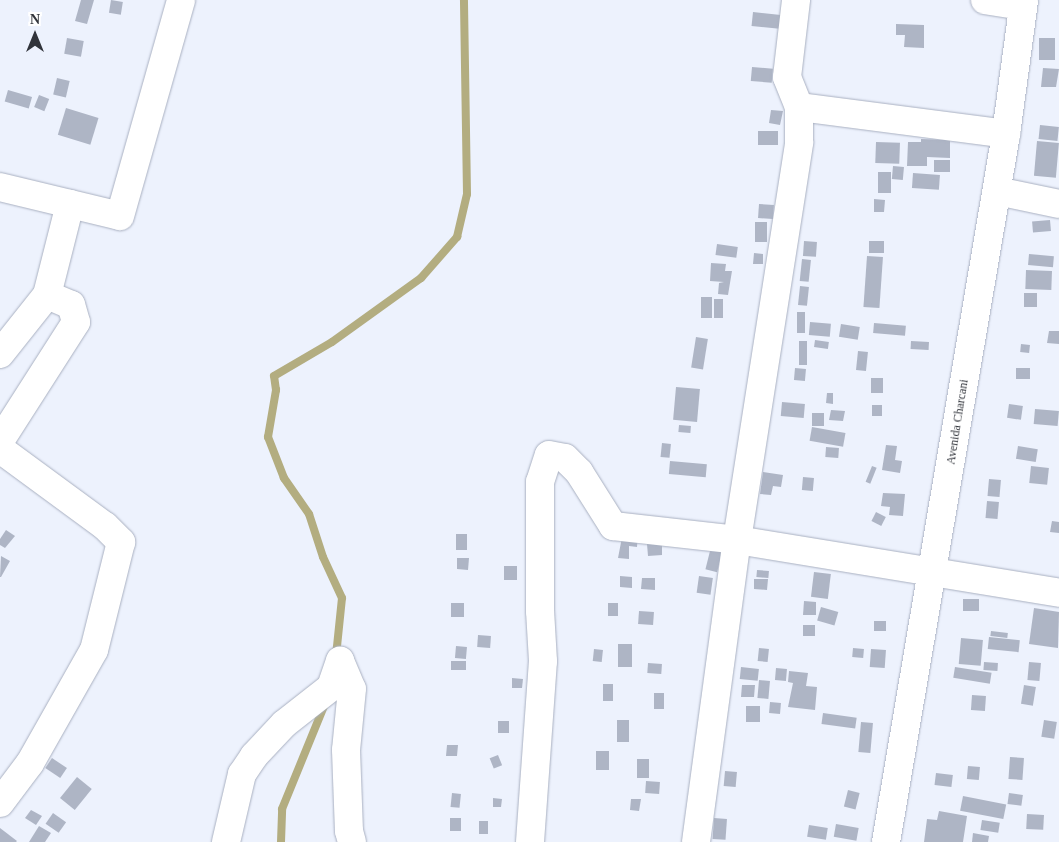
<!DOCTYPE html>
<html>
<head>
<meta charset="utf-8">
<style>
	body { margin:0 }
	#map { position:relative; width:1059px; height:842px; overflow:hidden; background:#edf2fd; font-family:Georgia,serif }
	div>[style] { position:absolute }
	[style*='--x'] { left:calc(var(--x)*1px); top:calc(var(--y)*1px); width:calc(var(--w)*1px); rotate:calc(var(--a)*1deg) }
	.stream>* { height:8px; margin:-4px; padding:0 4px; transform-origin:4px; border-radius:4px; background:#b3ad80 }
	.building>* { inset:0; background:#aeb5c5; transform-origin:0 0 }
	.roads { filter:drop-shadow(0 0 1px #a9b0c1) drop-shadow(0 0 1px #a9b0c1) }
	.minor>* { height:28px; margin:-14px; padding:0 14px; transform-origin:14px; border-radius:14px; background:#fff }
	.major>* { height:28px; margin:-14px; padding:0 14px; transform-origin:14px; border-radius:14px; background:#fff }
	span { translate:-50% -50%; white-space:nowrap; text-align:center; line-height:1.15; -webkit-text-stroke:4px #fff; paint-order:stroke }
	.street-label { font-size:12px; color:#31343b }
	.north { position:absolute; left:10px; top:10px; width:50px; height:50px; -webkit-text-stroke:4px #fff; paint-order:stroke; rotate:0deg; font-size:14px; font-weight:700; line-height:20px; text-align:center; color:#31343b }
	.north::after { content:''; display:block; margin:auto; width:18px; height:22px; background:#31343b; clip-path:polygon(50% 0,100% 100%,50% 72%,0 100%) }
</style>
</head>
<body>
<div id="map">
	<div class="stream">
		<div style="--x:336;--y:656;--w:58;--a:-84.1"></div>
		<div style="--x:342;--y:598;--w:45;--a:-114.9"></div>
		<div style="--x:323;--y:557;--w:45;--a:-108"></div>
		<div style="--x:309;--y:514;--w:44;--a:-124.8"></div>
		<div style="--x:284;--y:478;--w:44;--a:-111.3"></div>
		<div style="--x:268;--y:437;--w:48;--a:-80.3"></div>
		<div style="--x:276;--y:390;--w:14;--a:-98"></div>
		<div style="--x:274;--y:376;--w:67;--a:-30.4"></div>
		<div style="--x:332;--y:342;--w:110;--a:-35.7"></div>
		<div style="--x:421;--y:278;--w:55;--a:-48.7"></div>
		<div style="--x:457;--y:237;--w:44;--a:-76.9"></div>
		<div style="--x:467;--y:194;--w:194;--a:-90.9"></div>
		<div style="--x:281;--y:842;--w:33;--a:-88"></div>
		<div style="--x:282;--y:809;--w:117;--a:-67.8"></div>
	</div>
	<div class="building">
		<div style="clip-path:polygon(81px 0,94px 0,87px 24px,75px 21px)"></div>
		<div style="left:111px;top:0;width:12px;height:13px;rotate:9deg"></div>
		<div style="left:753px;top:12px;width:28px;height:14px;rotate:6deg"></div>
		<div style="clip-path:polygon(896px 24px,924px 25px,924px 48px,904px 47px,905px 35px,896px 35px)"></div>
		<div style="left:67px;top:38px;width:17px;height:16px;rotate:10deg"></div>
		<div style="left:1039px;top:38px;width:16px;height:22px"></div>
		<div style="left:752px;top:67px;width:21px;height:14px;rotate:5deg"></div>
		<div style="clip-path:polygon(1043px 68px,1059px 69px,1056px 87px,1041px 87px)"></div>
		<div style="left:57px;top:78px;width:13px;height:17px;rotate:13deg"></div>
		<div style="left:8px;top:90px;width:25px;height:12px;rotate:16deg"></div>
		<div style="left:39px;top:95px;width:11px;height:13px;rotate:22deg"></div>
		<div style="left:66px;top:108px;width:34px;height:28px;rotate:17deg"></div>
		<div style="clip-path:polygon(771px 110px,783px 111px,780px 125px,769px 123px)"></div>
		<div style="left:1040px;top:125px;width:19px;height:14px;rotate:6deg"></div>
		<div style="left:758px;top:131px;width:20px;height:14px"></div>
		<div style="clip-path:polygon(921px 139px,950px 140px,950px 158px,927px 157px,927px 166px,907px 166px,908px 142px,921px 142px)"></div>
		<div style="left:1037px;top:141px;width:22px;height:35px;rotate:5deg"></div>
		<div style="left:876px;top:142px;width:24px;height:21px;rotate:2deg"></div>
		<div style="left:934px;top:160px;width:16px;height:12px"></div>
		<div style="left:893px;top:166px;width:11px;height:13px;rotate:5deg"></div>
		<div style="left:878px;top:172px;width:13px;height:21px"></div>
		<div style="left:913px;top:173px;width:27px;height:15px;rotate:4deg"></div>
		<div style="clip-path:polygon(874px 199px,885px 200px,884px 212px,874px 212px)"></div>
		<div style="left:759px;top:204px;width:15px;height:14px;rotate:4deg"></div>
		<div style="left:1050px;top:220px;width:11px;height:18px;rotate:85deg"></div>
		<div style="left:755px;top:222px;width:12px;height:20px"></div>
		<div style="left:804px;top:241px;width:13px;height:15px;rotate:4deg"></div>
		<div style="left:869px;top:241px;width:15px;height:12px"></div>
		<div style="left:717px;top:244px;width:21px;height:11px;rotate:8deg"></div>
		<div style="clip-path:polygon(754px 253px,763px 254px,763px 264px,753px 264px)"></div>
		<div style="left:1029px;top:254px;width:25px;height:11px;rotate:5deg"></div>
		<div style="left:867px;top:256px;width:16px;height:51px;rotate:4deg"></div>
		<div style="left:802px;top:259px;width:9px;height:22px;rotate:6deg"></div>
		<div style="clip-path:polygon(711px 263px,726px 264px,725px 271px,732px 271px,728px 295px,718px 294px,719px 283px,724px 282px,710px 281px)"></div>
		<div style="left:1026px;top:270px;width:26px;height:19px;rotate:2deg"></div>
		<div style="left:800px;top:286px;width:9px;height:19px;rotate:6deg"></div>
		<div style="left:1024px;top:293px;width:13px;height:14px"></div>
		<div style="left:701px;top:297px;width:11px;height:21px"></div>
		<div style="left:714px;top:299px;width:9px;height:19px"></div>
		<div style="left:797px;top:312px;width:8px;height:21px"></div>
		<div style="left:810px;top:322px;width:21px;height:13px;rotate:5deg"></div>
		<div style="left:874px;top:323px;width:32px;height:10px;rotate:5deg"></div>
		<div style="left:841px;top:324px;width:19px;height:13px;rotate:9deg"></div>
		<div style="clip-path:polygon(1049px 331px,1059px 331px,1059px 344px,1047px 343px)"></div>
		<div style="left:696px;top:337px;width:12px;height:31px;rotate:9deg"></div>
		<div style="left:815px;top:340px;width:14px;height:7px;rotate:8deg"></div>
		<div style="left:799px;top:341px;width:8px;height:24px"></div>
		<div style="left:911px;top:341px;width:18px;height:8px;rotate:3deg"></div>
		<div style="left:1021px;top:344px;width:9px;height:8px;rotate:6deg"></div>
		<div style="left:858px;top:351px;width:10px;height:19px;rotate:6deg"></div>
		<div style="left:795px;top:368px;width:11px;height:12px;rotate:5deg"></div>
		<div style="left:1016px;top:368px;width:14px;height:11px"></div>
		<div style="left:871px;top:378px;width:12px;height:15px"></div>
		<div style="left:676px;top:387px;width:24px;height:33px;rotate:5deg"></div>
		<div style="clip-path:polygon(827px 393px,833px 393px,833px 404px,826px 403px)"></div>
		<div style="left:782px;top:402px;width:23px;height:14px;rotate:5deg"></div>
		<div style="left:1009px;top:404px;width:14px;height:14px;rotate:8deg"></div>
		<div style="left:872px;top:405px;width:10px;height:11px"></div>
		<div style="left:1035px;top:409px;width:24px;height:15px;rotate:5deg"></div>
		<div style="clip-path:polygon(831px 410px,845px 411px,843px 421px,829px 420px)"></div>
		<div style="left:812px;top:413px;width:12px;height:13px"></div>
		<div style="left:679px;top:425px;width:12px;height:7px;rotate:5deg"></div>
		<div style="left:812px;top:427px;width:34px;height:14px;rotate:10deg"></div>
		<div style="left:662px;top:443px;width:9px;height:14px;rotate:6deg"></div>
		<div style="clip-path:polygon(886px 445px,897px 446px,895px 460px,902px 461px,900px 473px,882px 470px)"></div>
		<div style="left:1018px;top:446px;width:20px;height:13px;rotate:9deg"></div>
		<div style="left:826px;top:447px;width:13px;height:10px;rotate:4deg"></div>
		<div style="left:670px;top:461px;width:37px;height:13px;rotate:5deg"></div>
		<div style="left:872px;top:466px;width:5px;height:17px;rotate:22deg"></div>
		<div style="left:1031px;top:466px;width:18px;height:17px;rotate:6deg"></div>
		<div style="clip-path:polygon(763px 472px,783px 475px,781px 487px,773px 486px,771px 495px,760px 494px)"></div>
		<div style="left:803px;top:477px;width:11px;height:13px;rotate:5deg"></div>
		<div style="left:989px;top:479px;width:12px;height:17px;rotate:5deg"></div>
		<div style="clip-path:polygon(883px 493px,905px 494px,903px 516px,889px 515px,890px 507px,881px 506px)"></div>
		<div style="left:987px;top:501px;width:12px;height:17px;rotate:5deg"></div>
		<div style="left:876px;top:512px;width:11px;height:10px;rotate:27deg"></div>
		<div style="clip-path:polygon(1052px 521px,1059px 522px,1059px 533px,1050px 532px)"></div>
		<div style="clip-path:polygon(6px 530px,15px 536px,5px 548px,0 545px,0 539px)"></div>
		<div style="clip-path:polygon(623px 532px,638px 533px,637px 547px,629px 546px,629px 559px,618px 558px)"></div>
		<div style="left:456px;top:534px;width:11px;height:16px"></div>
		<div style="clip-path:polygon(647px 544px,662px 544px,662px 555px,648px 556px)"></div>
		<div style="left:711px;top:547px;width:12px;height:23px;rotate:14deg"></div>
		<div style="clip-path:polygon(1px 556px,10px 561px,1px 577px,0 577px)"></div>
		<div style="clip-path:polygon(457px 558px,469px 558px,468px 570px,457px 569px)"></div>
		<div style="left:504px;top:566px;width:13px;height:14px"></div>
		<div style="left:757px;top:570px;width:12px;height:7px;rotate:5deg"></div>
		<div style="left:814px;top:572px;width:17px;height:25px;rotate:7deg"></div>
		<div style="clip-path:polygon(620px 576px,632px 577px,632px 588px,620px 587px)"></div>
		<div style="left:699px;top:576px;width:14px;height:17px;rotate:8deg"></div>
		<div style="clip-path:polygon(642px 578px,655px 578px,655px 590px,641px 589px)"></div>
		<div style="clip-path:polygon(754px 579px,768px 579px,767px 590px,754px 589px)"></div>
		<div style="left:963px;top:599px;width:16px;height:12px"></div>
		<div style="clip-path:polygon(804px 601px,816px 602px,816px 615px,803px 615px)"></div>
		<div style="left:451px;top:603px;width:13px;height:14px"></div>
		<div style="left:608px;top:603px;width:10px;height:13px"></div>
		<div style="left:821px;top:607px;width:18px;height:14px;rotate:16deg"></div>
		<div style="clip-path:polygon(1034px 608px,1059px 612px,1058px 648px,1029px 644px)"></div>
		<div style="left:639px;top:611px;width:15px;height:13px;rotate:4deg"></div>
		<div style="left:874px;top:621px;width:12px;height:10px"></div>
		<div style="left:803px;top:625px;width:12px;height:11px"></div>
		<div style="left:991px;top:631px;width:17px;height:5px;rotate:7deg"></div>
		<div style="left:478px;top:635px;width:13px;height:12px;rotate:4deg"></div>
		<div style="left:989px;top:637px;width:31px;height:12px;rotate:6deg"></div>
		<div style="left:961px;top:638px;width:22px;height:26px;rotate:5deg"></div>
		<div style="left:618px;top:644px;width:14px;height:23px"></div>
		<div style="left:456px;top:646px;width:11px;height:12px;rotate:5deg"></div>
		<div style="left:759px;top:648px;width:10px;height:13px;rotate:6deg"></div>
		<div style="left:853px;top:648px;width:11px;height:9px;rotate:5deg"></div>
		<div style="left:594px;top:649px;width:9px;height:12px;rotate:6deg"></div>
		<div style="left:871px;top:649px;width:15px;height:18px;rotate:4deg"></div>
		<div style="left:451px;top:661px;width:15px;height:9px"></div>
		<div style="left:984px;top:662px;width:14px;height:8px;rotate:4deg"></div>
		<div style="left:1029px;top:662px;width:12px;height:18px;rotate:5deg"></div>
		<div style="left:648px;top:663px;width:14px;height:10px;rotate:4deg"></div>
		<div style="left:741px;top:667px;width:18px;height:12px;rotate:6deg"></div>
		<div style="left:955px;top:667px;width:37px;height:11px;rotate:9deg"></div>
		<div style="left:776px;top:668px;width:11px;height:12px;rotate:5deg"></div>
		<div style="clip-path:polygon(789px 671px,808px 673px,806px 686px,817px 687px,815px 710px,788px 707px,793px 683px,788px 682px)"></div>
		<div style="clip-path:polygon(512px 678px,523px 679px,522px 688px,512px 688px)"></div>
		<div style="left:759px;top:680px;width:11px;height:18px;rotate:5deg"></div>
		<div style="left:603px;top:684px;width:10px;height:17px"></div>
		<div style="clip-path:polygon(742px 685px,755px 685px,754px 697px,741px 697px)"></div>
		<div style="left:1024px;top:685px;width:12px;height:19px;rotate:9deg"></div>
		<div style="left:654px;top:693px;width:10px;height:16px"></div>
		<div style="left:972px;top:695px;width:14px;height:15px;rotate:4deg"></div>
		<div style="left:770px;top:702px;width:11px;height:11px;rotate:5deg"></div>
		<div style="left:746px;top:706px;width:14px;height:16px"></div>
		<div style="left:823px;top:713px;width:34px;height:11px;rotate:8deg"></div>
		<div style="left:617px;top:720px;width:12px;height:22px"></div>
		<div style="left:1044px;top:720px;width:13px;height:17px;rotate:9deg"></div>
		<div style="left:498px;top:721px;width:11px;height:12px"></div>
		<div style="left:861px;top:722px;width:12px;height:30px;rotate:5deg"></div>
		<div style="clip-path:polygon(447px 745px,458px 745px,457px 756px,446px 756px)"></div>
		<div style="left:596px;top:751px;width:13px;height:19px"></div>
		<div style="left:498px;top:755px;width:11px;height:9px;rotate:68deg"></div>
		<div style="left:1010px;top:757px;width:14px;height:22px;rotate:4deg"></div>
		<div style="left:52px;top:758px;width:18px;height:12px;rotate:34deg"></div>
		<div style="left:637px;top:759px;width:12px;height:19px"></div>
		<div style="left:968px;top:766px;width:12px;height:13px;rotate:5deg"></div>
		<div style="left:725px;top:771px;width:12px;height:15px;rotate:5deg"></div>
		<div style="left:936px;top:773px;width:17px;height:12px;rotate:7deg"></div>
		<div style="left:77px;top:777px;width:19px;height:27px;rotate:39deg"></div>
		<div style="left:646px;top:781px;width:14px;height:12px;rotate:4deg"></div>
		<div style="left:848px;top:790px;width:12px;height:17px;rotate:14deg"></div>
		<div style="left:452px;top:793px;width:9px;height:14px;rotate:6deg"></div>
		<div style="left:1009px;top:793px;width:14px;height:11px;rotate:8deg"></div>
		<div style="left:963px;top:796px;width:44px;height:15px;rotate:11deg"></div>
		<div style="clip-path:polygon(493px 798px,502px 799px,501px 807px,493px 807px)"></div>
		<div style="clip-path:polygon(631px 799px,641px 799px,639px 811px,630px 810px)"></div>
		<div style="clip-path:polygon(31px 810px,42px 816px,36px 825px,25px 818px)"></div>
		<div style="clip-path:polygon(939px 811px,967px 816px,963px 842px,924px 842px,927px 819px,937px 820px)"></div>
		<div style="left:53px;top:813px;width:16px;height:13px;rotate:35deg"></div>
		<div style="left:1027px;top:814px;width:17px;height:15px;rotate:3deg"></div>
		<div style="left:450px;top:818px;width:11px;height:13px"></div>
		<div style="left:714px;top:818px;width:13px;height:21px;rotate:4deg"></div>
		<div style="left:982px;top:820px;width:18px;height:10px;rotate:9deg"></div>
		<div style="left:479px;top:821px;width:9px;height:13px"></div>
		<div style="left:836px;top:824px;width:23px;height:13px;rotate:10deg"></div>
		<div style="left:809px;top:825px;width:19px;height:12px;rotate:9deg"></div>
		<div style="clip-path:polygon(39px 826px,51px 833px,45px 842px,29px 842px)"></div>
		<div style="clip-path:polygon(0 828px,17px 841px,16px 842px,0 842px)"></div>
		<div style="clip-path:polygon(973px 833px,989px 836px,988px 842px,972px 842px)"></div>
	</div>
	<div class="roads">
		<div class="minor">
			<div style="--x:985;--y:0;--w:38;--a:9"></div>
			<div style="--x:799;--y:107;--w:209;--a:7.4"></div>
			<div style="--x:0;--y:187;--w:123;--a:13.6"></div>
			<div style="--x:120;--y:216;--w:224;--a:-74.2"></div>
			<div style="--x:997;--y:191;--w:63;--a:11.8"></div>
			<div style="--x:0;--y:354;--w:75;--a:-51.5"></div>
			<div style="--x:47;--y:295;--w:94;--a:-75.8"></div>
			<div style="--x:0;--y:441;--w:141;--a:-57.4"></div>
			<div style="--x:76;--y:322;--w:18;--a:-106"></div>
			<div style="--x:71;--y:305;--w:26;--a:-157"></div>
			<div style="--x:0;--y:449;--w:130;--a:36.3"></div>
			<div style="--x:105;--y:526;--w:23;--a:45"></div>
			<div style="--x:121;--y:542;--w:111;--a:104"></div>
			<div style="--x:94;--y:650;--w:130;--a:119.5"></div>
			<div style="--x:30;--y:763;--w:50;--a:126.9"></div>
			<div style="--x:226;--y:842;--w:70;--a:-76.8"></div>
			<div style="--x:242;--y:774;--w:22;--a:-56"></div>
			<div style="--x:254;--y:756;--w:44;--a:-46.8"></div>
			<div style="--x:284;--y:724;--w:60;--a:-38.2"></div>
			<div style="--x:331;--y:687;--w:28;--a:-71"></div>
			<div style="--x:340;--y:661;--w:30;--a:67"></div>
			<div style="--x:352;--y:689;--w:61;--a:95.6"></div>
			<div style="--x:346;--y:750;--w:81;--a:87.9"></div>
			<div style="--x:349;--y:831;--w:11;--a:75"></div>
			<div style="--x:530;--y:842;--w:181;--a:-85.9"></div>
			<div style="--x:543;--y:661;--w:50;--a:-93.4"></div>
			<div style="--x:540;--y:611;--w:129;--a:-90"></div>
			<div style="--x:540;--y:482;--w:28;--a:-72"></div>
			<div style="--x:549;--y:455;--w:16;--a:11"></div>
			<div style="--x:565;--y:458;--w:20;--a:45"></div>
			<div style="--x:579;--y:472;--w:64;--a:57.8"></div>
			<div style="--x:613;--y:526;--w:125;--a:6.4"></div>
			<div style="--x:737;--y:540;--w:326;--a:9.3"></div>
			<div style="--x:696;--y:842;--w:305;--a:-82.3"></div>
			<div style="--x:737;--y:540;--w:403;--a:-81.1"></div>
			<div style="--x:799;--y:142;--w:35;--a:-90"></div>
			<div style="--x:799;--y:107;--w:32;--a:-112"></div>
			<div style="--x:787;--y:77;--w:78;--a:-83.3"></div>
		</div>
		<div class="major">
			<div style="--x:886;--y:842;--w:718;--a:-80.38"></div>
			<div style="--x:1006;--y:134;--w:135;--a:-82.3"></div>
		</div>
	</div>
	<div class="street-label">
		<span style="left:958px;top:422px;rotate:-81deg">Avenida Charcani</span>
	</div>
	<div class="north">N</div>
</div>
</body>
</html>
